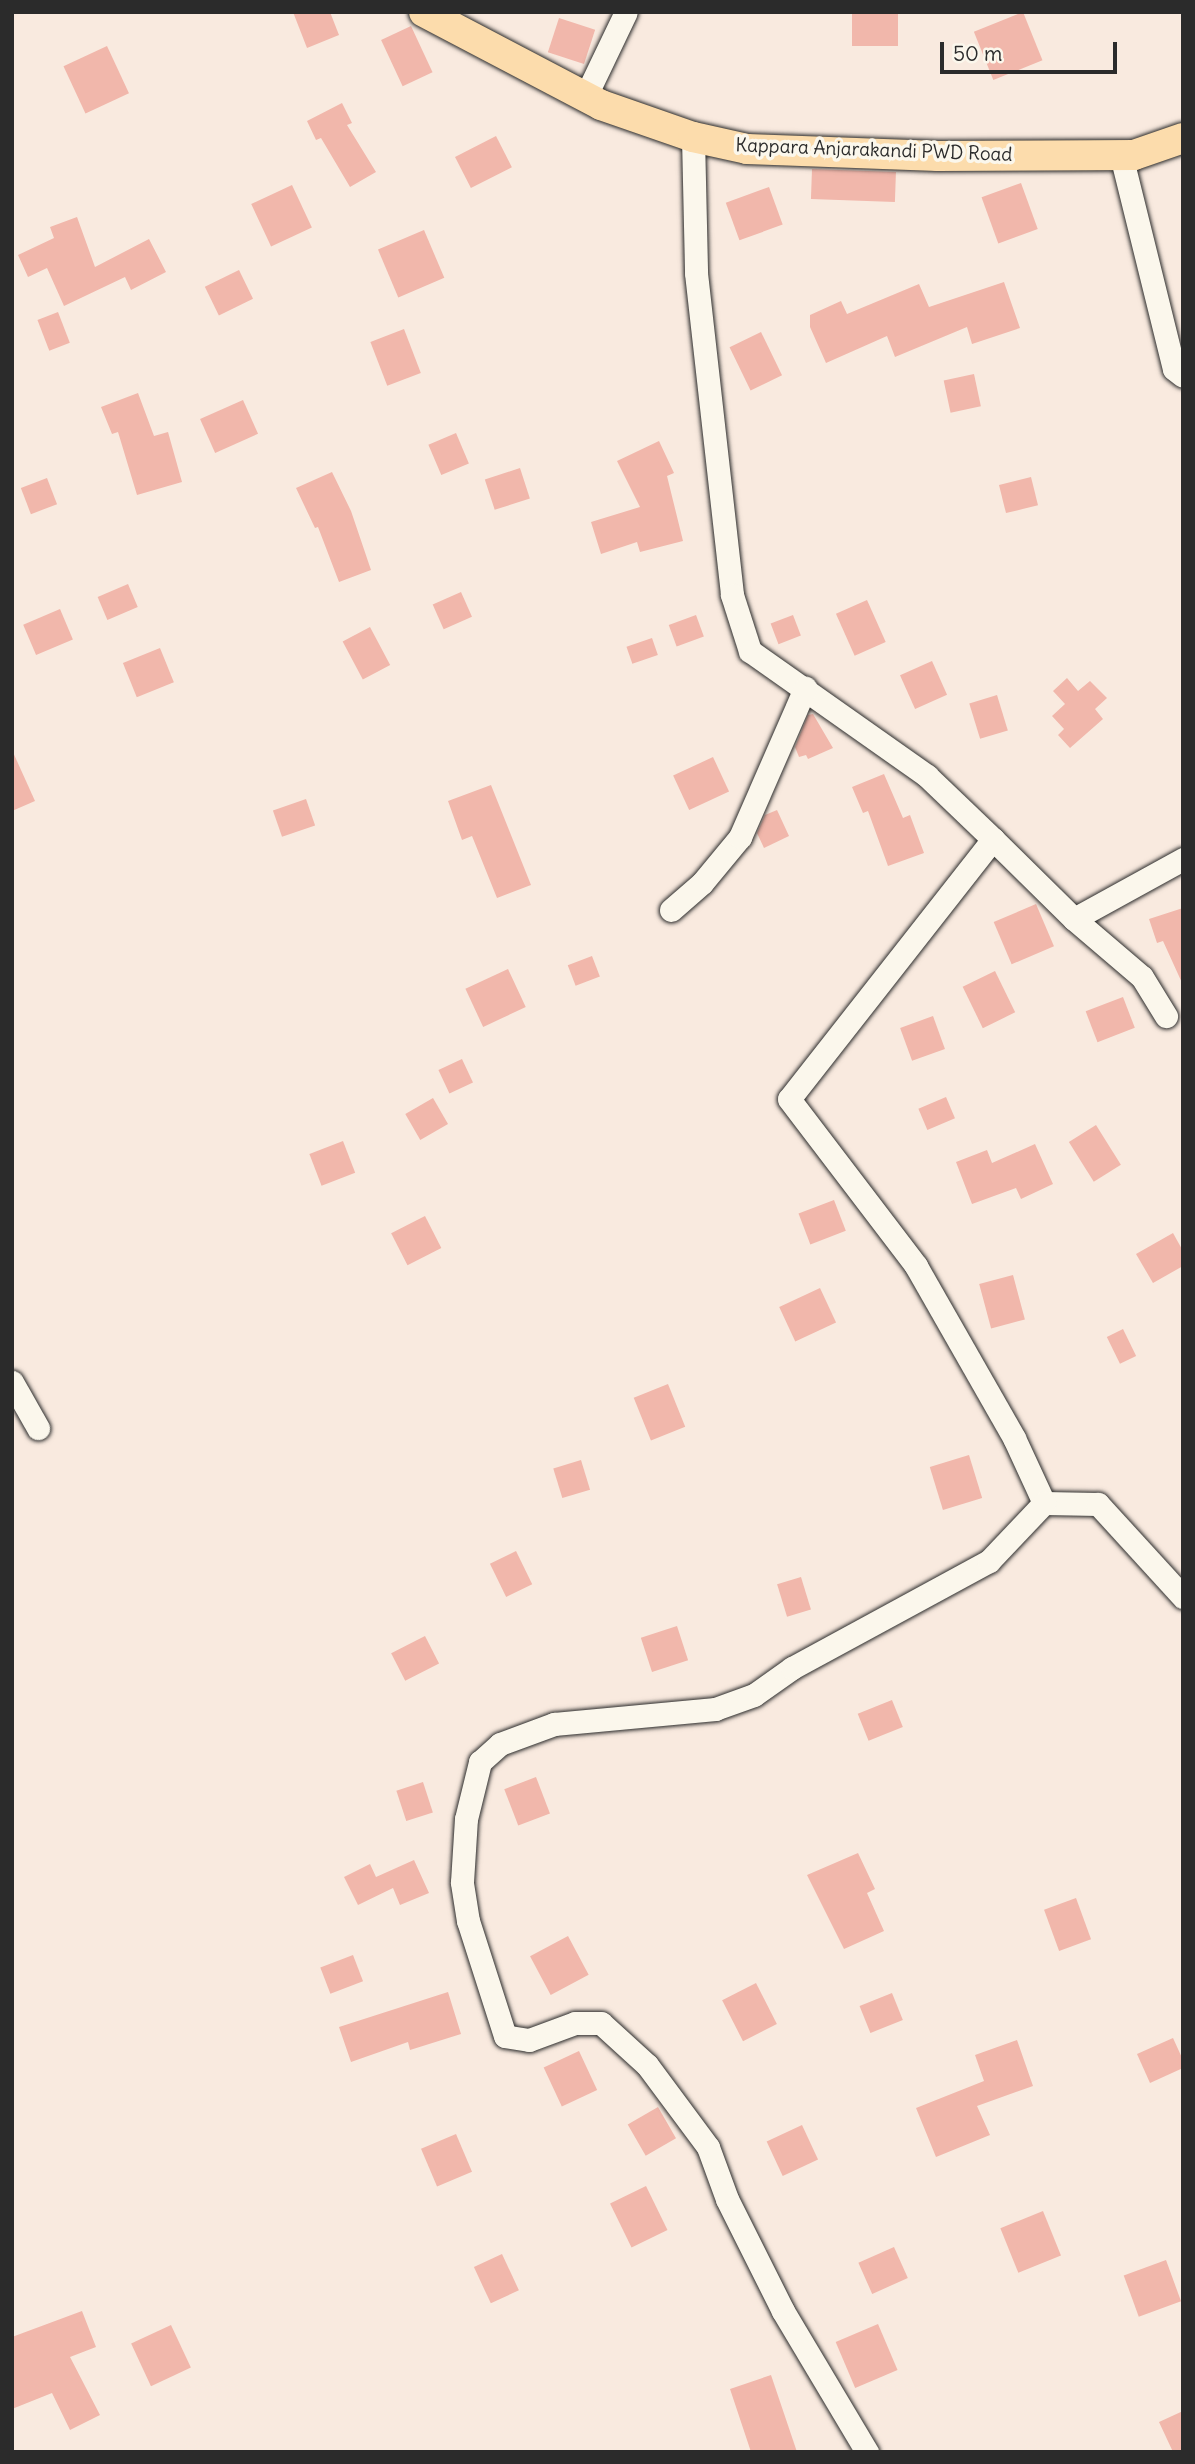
<!DOCTYPE html>
<html>
<head>
<meta charset="utf-8">
<style>
	body { margin:0 }
	#map { position:relative; width:1195px; height:2464px; overflow:hidden; background:#f9eadf; font-family:Delius,sans-serif }
	div>[style] { position:absolute }
	[style*='--x'] { left:calc(var(--x)*1px); top:calc(var(--y)*1px); width:calc(var(--w)*1px); rotate:calc(var(--a)*1deg) }
	.building>* { inset:0; background:#f1b7ab; transform-origin:0 0 }
	.roads { filter:drop-shadow(0 0 2px #2b2b2b) drop-shadow(0 0 2px #2b2b2b) }
	.minor>* { height:23px; margin:-11.5px; padding:0 11.5px; transform-origin:11.5px; border-radius:11.5px; background:#fbf7ec }
	.major>* { height:30px; margin:-15px; padding:0 15px; transform-origin:15px; border-radius:15px; background:#fcdcac }
	span { translate:-50% -50%; white-space:nowrap; text-align:center; line-height:1.15; -webkit-text-stroke:7px #fbf7ec; paint-order:stroke }
	.street-label { font-size:19px; color:#2b2b2b }
	.frame { position:absolute; inset:0; border:14px solid #2b2b2b; pointer-events:none }
	.scale { position:absolute; left:940px; top:42px; width:177px; height:32px; box-sizing:border-box; border:4px solid #2b2b2b; border-top:0; padding-left:9px; font-size:21px; line-height:24px; white-space:nowrap; color:#2b2b2b; -webkit-text-stroke:5px #fbf7ec; paint-order:stroke }
</style>
</head>
<body>
<div id="map">
	<div class="building">
		<div style="clip-path:polygon(293px 12px,330px 12px,339px 35px,307px 48px)"></div>
		<div style="left:852px;top:12px;width:46px;height:34px"></div>
		<div style="left:1023px;top:12px;width:52px;height:53px;rotate:68deg"></div>
		<div style="left:559px;top:18px;width:38px;height:36px;rotate:18deg"></div>
		<div style="left:411px;top:26px;width:51px;height:33px;rotate:65deg"></div>
		<div style="left:107px;top:46px;width:52px;height:48px;rotate:65deg"></div>
		<div style="clip-path:polygon(342px 103px,352px 123px,347px 125px,376px 172px,350px 187px,321px 138px,316px 140px,307px 121px)"></div>
		<div style="left:496px;top:136px;width:35px;height:46px;rotate:63deg"></div>
		<div style="left:812px;top:169px;width:84px;height:30px;rotate:2deg"></div>
		<div style="left:1021px;top:183px;width:49px;height:42px;rotate:70deg"></div>
		<div style="left:292px;top:185px;width:47px;height:45px;rotate:65deg"></div>
		<div style="left:769px;top:187px;width:40px;height:46px;rotate:70deg"></div>
		<div style="clip-path:polygon(77px 217px,95px 267px,149px 239px,166px 272px,131px 290px,125px 277px,64px 306px,47px 268px,28px 277px,18px 255px,54px 238px,50px 227px)"></div>
		<div style="left:424px;top:230px;width:52px;height:50px;rotate:67deg"></div>
		<div style="left:239px;top:270px;width:32px;height:38px;rotate:64deg"></div>
		<div style="clip-path:polygon(1004px 282px,1020px 328px,972px 344px,967px 327px,895px 357px,887px 336px,826px 363px,810px 327px,810px 315px,841px 301px,847px 314px,919px 284px,929px 307px)"></div>
		<div style="left:58px;top:312px;width:33px;height:22px;rotate:69deg"></div>
		<div style="left:404px;top:329px;width:47px;height:36px;rotate:69deg"></div>
		<div style="left:761px;top:332px;width:48px;height:35px;rotate:64deg"></div>
		<div style="left:974px;top:374px;width:33px;height:31px;rotate:78deg"></div>
		<div style="clip-path:polygon(138px 393px,154px 436px,168px 432px,182px 482px,137px 495px,118px 432px,112px 434px,101px 407px)"></div>
		<div style="left:243px;top:400px;width:37px;height:47px;rotate:66deg"></div>
		<div style="left:456px;top:433px;width:33px;height:30px;rotate:67deg"></div>
		<div style="clip-path:polygon(659px 441px,674px 473px,667px 476px,683px 541px,640px 552px,637px 542px,601px 554px,591px 522px,640px 507px,617px 461px)"></div>
		<div style="left:520px;top:468px;width:32px;height:37px;rotate:72deg"></div>
		<div style="clip-path:polygon(332px 472px,351px 511px,371px 570px,339px 582px,318px 527px,315px 528px,296px 488px)"></div>
		<div style="left:1031px;top:477px;width:29px;height:33px;rotate:76deg"></div>
		<div style="left:47px;top:478px;width:28px;height:28px;rotate:69deg"></div>
		<div style="left:128px;top:584px;width:25px;height:33px;rotate:67deg"></div>
		<div style="left:461px;top:592px;width:27px;height:31px;rotate:66deg"></div>
		<div style="left:867px;top:600px;width:46px;height:34px;rotate:66deg"></div>
		<div style="left:60px;top:609px;width:33px;height:40px;rotate:67deg"></div>
		<div style="left:696px;top:615px;width:23px;height:29px;rotate:70deg"></div>
		<div style="left:793px;top:615px;width:22px;height:24px;rotate:69deg"></div>
		<div style="left:370px;top:627px;width:43px;height:31px;rotate:62deg"></div>
		<div style="left:652px;top:638px;width:18px;height:27px;rotate:71deg"></div>
		<div style="left:160px;top:648px;width:37px;height:40px;rotate:68deg"></div>
		<div style="left:932px;top:661px;width:37px;height:35px;rotate:66deg"></div>
		<div style="clip-path:polygon(1067px 678px,1078px 691px,1090px 681px,1107px 698px,1095px 709px,1103px 719px,1070px 748px,1058px 735px,1064px 729px,1052px 716px,1065px 704px,1053px 691px)"></div>
		<div style="left:997px;top:695px;width:37px;height:29px;rotate:73deg"></div>
		<div style="clip-path:polygon(813px 714px,833px 748px,808px 759px,806px 755px,799px 757px,795px 747px,808px 715px)"></div>
		<div style="clip-path:polygon(12px 750px,35px 801px,12px 811px)"></div>
		<div style="left:713px;top:757px;width:38px;height:44px;rotate:65deg"></div>
		<div style="clip-path:polygon(884px 774px,903px 818px,910px 815px,924px 853px,888px 866px,868px 811px,863px 813px,852px 787px)"></div>
		<div style="clip-path:polygon(491px 785px,531px 885px,497px 898px,472px 836px,462px 840px,448px 801px)"></div>
		<div style="left:306px;top:799px;width:28px;height:35px;rotate:71deg"></div>
		<div style="clip-path:polygon(777px 810px,789px 836px,764px 848px,757px 833px,765px 815px)"></div>
		<div style="left:1036px;top:904px;width:46px;height:46px;rotate:67deg"></div>
		<div style="clip-path:polygon(1183px 908px,1183px 985px,1163px 941px,1157px 943px,1149px 919px)"></div>
		<div style="left:592px;top:956px;width:22px;height:26px;rotate:69deg"></div>
		<div style="left:508px;top:969px;width:42px;height:47px;rotate:65deg"></div>
		<div style="left:995px;top:971px;width:46px;height:36px;rotate:64deg"></div>
		<div style="left:1123px;top:997px;width:33px;height:40px;rotate:69deg"></div>
		<div style="left:933px;top:1016px;width:35px;height:35px;rotate:70deg"></div>
		<div style="left:462px;top:1059px;width:26px;height:26px;rotate:65deg"></div>
		<div style="left:946px;top:1097px;width:23px;height:30px;rotate:67deg"></div>
		<div style="left:433px;top:1098px;width:30px;height:32px;rotate:60deg"></div>
		<div style="left:1096px;top:1125px;width:47px;height:32px;rotate:58deg"></div>
		<div style="left:343px;top:1141px;width:34px;height:36px;rotate:69deg"></div>
		<div style="clip-path:polygon(1035px 1144px,1053px 1184px,1021px 1199px,1016px 1188px,972px 1204px,956px 1162px,987px 1150px,992px 1163px)"></div>
		<div style="left:834px;top:1200px;width:33px;height:38px;rotate:69deg"></div>
		<div style="left:425px;top:1216px;width:36px;height:38px;rotate:63deg"></div>
		<div style="clip-path:polygon(1173px 1233px,1183px 1251px,1183px 1266px,1153px 1283px,1136px 1254px)"></div>
		<div style="left:1013px;top:1275px;width:46px;height:35px;rotate:75deg"></div>
		<div style="left:820px;top:1288px;width:38px;height:45px;rotate:65deg"></div>
		<div style="left:1123px;top:1329px;width:30px;height:18px;rotate:64deg"></div>
		<div style="left:668px;top:1384px;width:46px;height:37px;rotate:68deg"></div>
		<div style="left:969px;top:1455px;width:45px;height:41px;rotate:73deg"></div>
		<div style="left:581px;top:1460px;width:31px;height:29px;rotate:73deg"></div>
		<div style="left:516px;top:1551px;width:37px;height:29px;rotate:64deg"></div>
		<div style="left:801px;top:1577px;width:34px;height:25px;rotate:73deg"></div>
		<div style="left:677px;top:1626px;width:36px;height:38px;rotate:72deg"></div>
		<div style="left:425px;top:1636px;width:31px;height:38px;rotate:63deg"></div>
		<div style="left:892px;top:1700px;width:29px;height:37px;rotate:68deg"></div>
		<div style="left:536px;top:1777px;width:39px;height:34px;rotate:69deg"></div>
		<div style="left:423px;top:1782px;width:32px;height:28px;rotate:72deg"></div>
		<div style="clip-path:polygon(858px 1853px,875px 1889px,867px 1893px,884px 1931px,844px 1949px,807px 1875px)"></div>
		<div style="clip-path:polygon(414px 1860px,429px 1893px,400px 1905px,393px 1888px,358px 1905px,344px 1877px,370px 1864px,376px 1877px)"></div>
		<div style="left:1076px;top:1898px;width:44px;height:34px;rotate:70deg"></div>
		<div style="left:568px;top:1936px;width:44px;height:43px;rotate:62deg"></div>
		<div style="left:353px;top:1955px;width:28px;height:35px;rotate:69deg"></div>
		<div style="left:756px;top:1983px;width:46px;height:38px;rotate:63deg"></div>
		<div style="clip-path:polygon(448px 1992px,461px 2034px,410px 2050px,408px 2042px,351px 2062px,339px 2027px)"></div>
		<div style="left:892px;top:1993px;width:29px;height:35px;rotate:68deg"></div>
		<div style="clip-path:polygon(1173px 2038px,1183px 2060px,1183px 2068px,1150px 2083px,1137px 2054px)"></div>
		<div style="clip-path:polygon(1017px 2040px,1033px 2086px,977px 2106px,990px 2135px,936px 2157px,916px 2108px,984px 2081px,975px 2055px)"></div>
		<div style="left:579px;top:2051px;width:43px;height:39px;rotate:65deg"></div>
		<div style="left:658px;top:2107px;width:36px;height:35px;rotate:60deg"></div>
		<div style="left:802px;top:2125px;width:38px;height:39px;rotate:65deg"></div>
		<div style="left:456px;top:2134px;width:41px;height:38px;rotate:67deg"></div>
		<div style="left:646px;top:2186px;width:49px;height:40px;rotate:64deg"></div>
		<div style="left:1043px;top:2211px;width:48px;height:46px;rotate:68deg"></div>
		<div style="left:894px;top:2247px;width:34px;height:39px;rotate:66deg"></div>
		<div style="left:502px;top:2254px;width:40px;height:31px;rotate:65deg"></div>
		<div style="left:1166px;top:2260px;width:44px;height:45px;rotate:70deg"></div>
		<div style="clip-path:polygon(82px 2311px,96px 2347px,70px 2357px,100px 2415px,70px 2430px,52px 2393px,12px 2409px,12px 2337px)"></div>
		<div style="left:878px;top:2324px;width:50px;height:46px;rotate:67deg"></div>
		<div style="left:171px;top:2325px;width:47px;height:44px;rotate:65deg"></div>
		<div style="clip-path:polygon(771px 2375px,797px 2452px,751px 2452px,730px 2389px)"></div>
		<div style="clip-path:polygon(1183px 2411px,1183px 2452px,1173px 2452px,1159px 2422px)"></div>
	</div>
	<div class="roads">
		<div class="minor">
			<div style="--x:589;--y:99;--w:12;--a:-85"></div>
			<div style="--x:590;--y:87;--w:83;--a:-64.4"></div>
			<div style="--x:693;--y:137;--w:136;--a:88.7"></div>
			<div style="--x:696;--y:273;--w:324;--a:83.6"></div>
			<div style="--x:732;--y:595;--w:59;--a:72.2"></div>
			<div style="--x:750;--y:651;--w:217;--a:35.2"></div>
			<div style="--x:927;--y:776;--w:91;--a:43.7"></div>
			<div style="--x:1121;--y:155;--w:220;--a:76.1"></div>
			<div style="--x:1174;--y:369;--w:11;--a:38"></div>
			<div style="--x:1183;--y:859;--w:124;--a:151.2"></div>
			<div style="--x:1074;--y:919;--w:114;--a:-135.4"></div>
			<div style="--x:993;--y:839;--w:330;--a:128.1"></div>
			<div style="--x:789;--y:1099;--w:210;--a:52.7"></div>
			<div style="--x:916;--y:1266;--w:198;--a:60.3"></div>
			<div style="--x:1014;--y:1438;--w:72;--a:65.2"></div>
			<div style="--x:1044;--y:1503;--w:54;--a:1.1"></div>
			<div style="--x:1098;--y:1504;--w:126;--a:47.6"></div>
			<div style="--x:671;--y:910;--w:41;--a:-41.1"></div>
			<div style="--x:702;--y:883;--w:60;--a:-50.4"></div>
			<div style="--x:740;--y:837;--w:163;--a:-66.4"></div>
			<div style="--x:1074;--y:919;--w:89;--a:40.5"></div>
			<div style="--x:1142;--y:977;--w:46;--a:58.4"></div>
			<div style="--x:12;--y:1382;--w:53;--a:60.5"></div>
			<div style="--x:867;--y:2452;--w:164;--a:-120.8"></div>
			<div style="--x:783;--y:2311;--w:125;--a:-116.6"></div>
			<div style="--x:727;--y:2199;--w:55;--a:-110.1"></div>
			<div style="--x:708;--y:2147;--w:102;--a:-126.6"></div>
			<div style="--x:647;--y:2065;--w:62;--a:-137.6"></div>
			<div style="--x:601;--y:2023;--w:26;--a:180"></div>
			<div style="--x:575;--y:2023;--w:49;--a:159.7"></div>
			<div style="--x:529;--y:2040;--w:24;--a:-171"></div>
			<div style="--x:505;--y:2036;--w:121;--a:-107.8"></div>
			<div style="--x:468;--y:1921;--w:39;--a:-99"></div>
			<div style="--x:462;--y:1882;--w:63;--a:-86.4"></div>
			<div style="--x:466;--y:1819;--w:59;--a:-76.2"></div>
			<div style="--x:480;--y:1762;--w:27;--a:-42"></div>
			<div style="--x:500;--y:1744;--w:58;--a:-20.3"></div>
			<div style="--x:554;--y:1724;--w:162;--a:-5.3"></div>
			<div style="--x:715;--y:1709;--w:41;--a:-19.7"></div>
			<div style="--x:754;--y:1695;--w:47;--a:-35.4"></div>
			<div style="--x:792;--y:1668;--w:224;--a:-28.5"></div>
			<div style="--x:989;--y:1561;--w:80;--a:-46.5"></div>
		</div>
		<div class="major">
			<div style="--x:424;--y:12;--w:200;--a:27.7"></div>
			<div style="--x:601;--y:105;--w:97;--a:19.2"></div>
			<div style="--x:693;--y:137;--w:55;--a:12.5"></div>
			<div style="--x:747;--y:149;--w:191;--a:2.1"></div>
			<div style="--x:938;--y:156;--w:196;--a:-0.3"></div>
			<div style="--x:1134;--y:155;--w:52;--a:-19.1"></div>
		</div>
	</div>
	<div class="street-label">
		<span style="left:874px;top:150px;rotate:2deg">Kappara Anjarakandi PWD Road</span>
	</div>
	<div class="frame"></div>
	<div class="scale">50 m</div>
</div>
</body>
</html>
